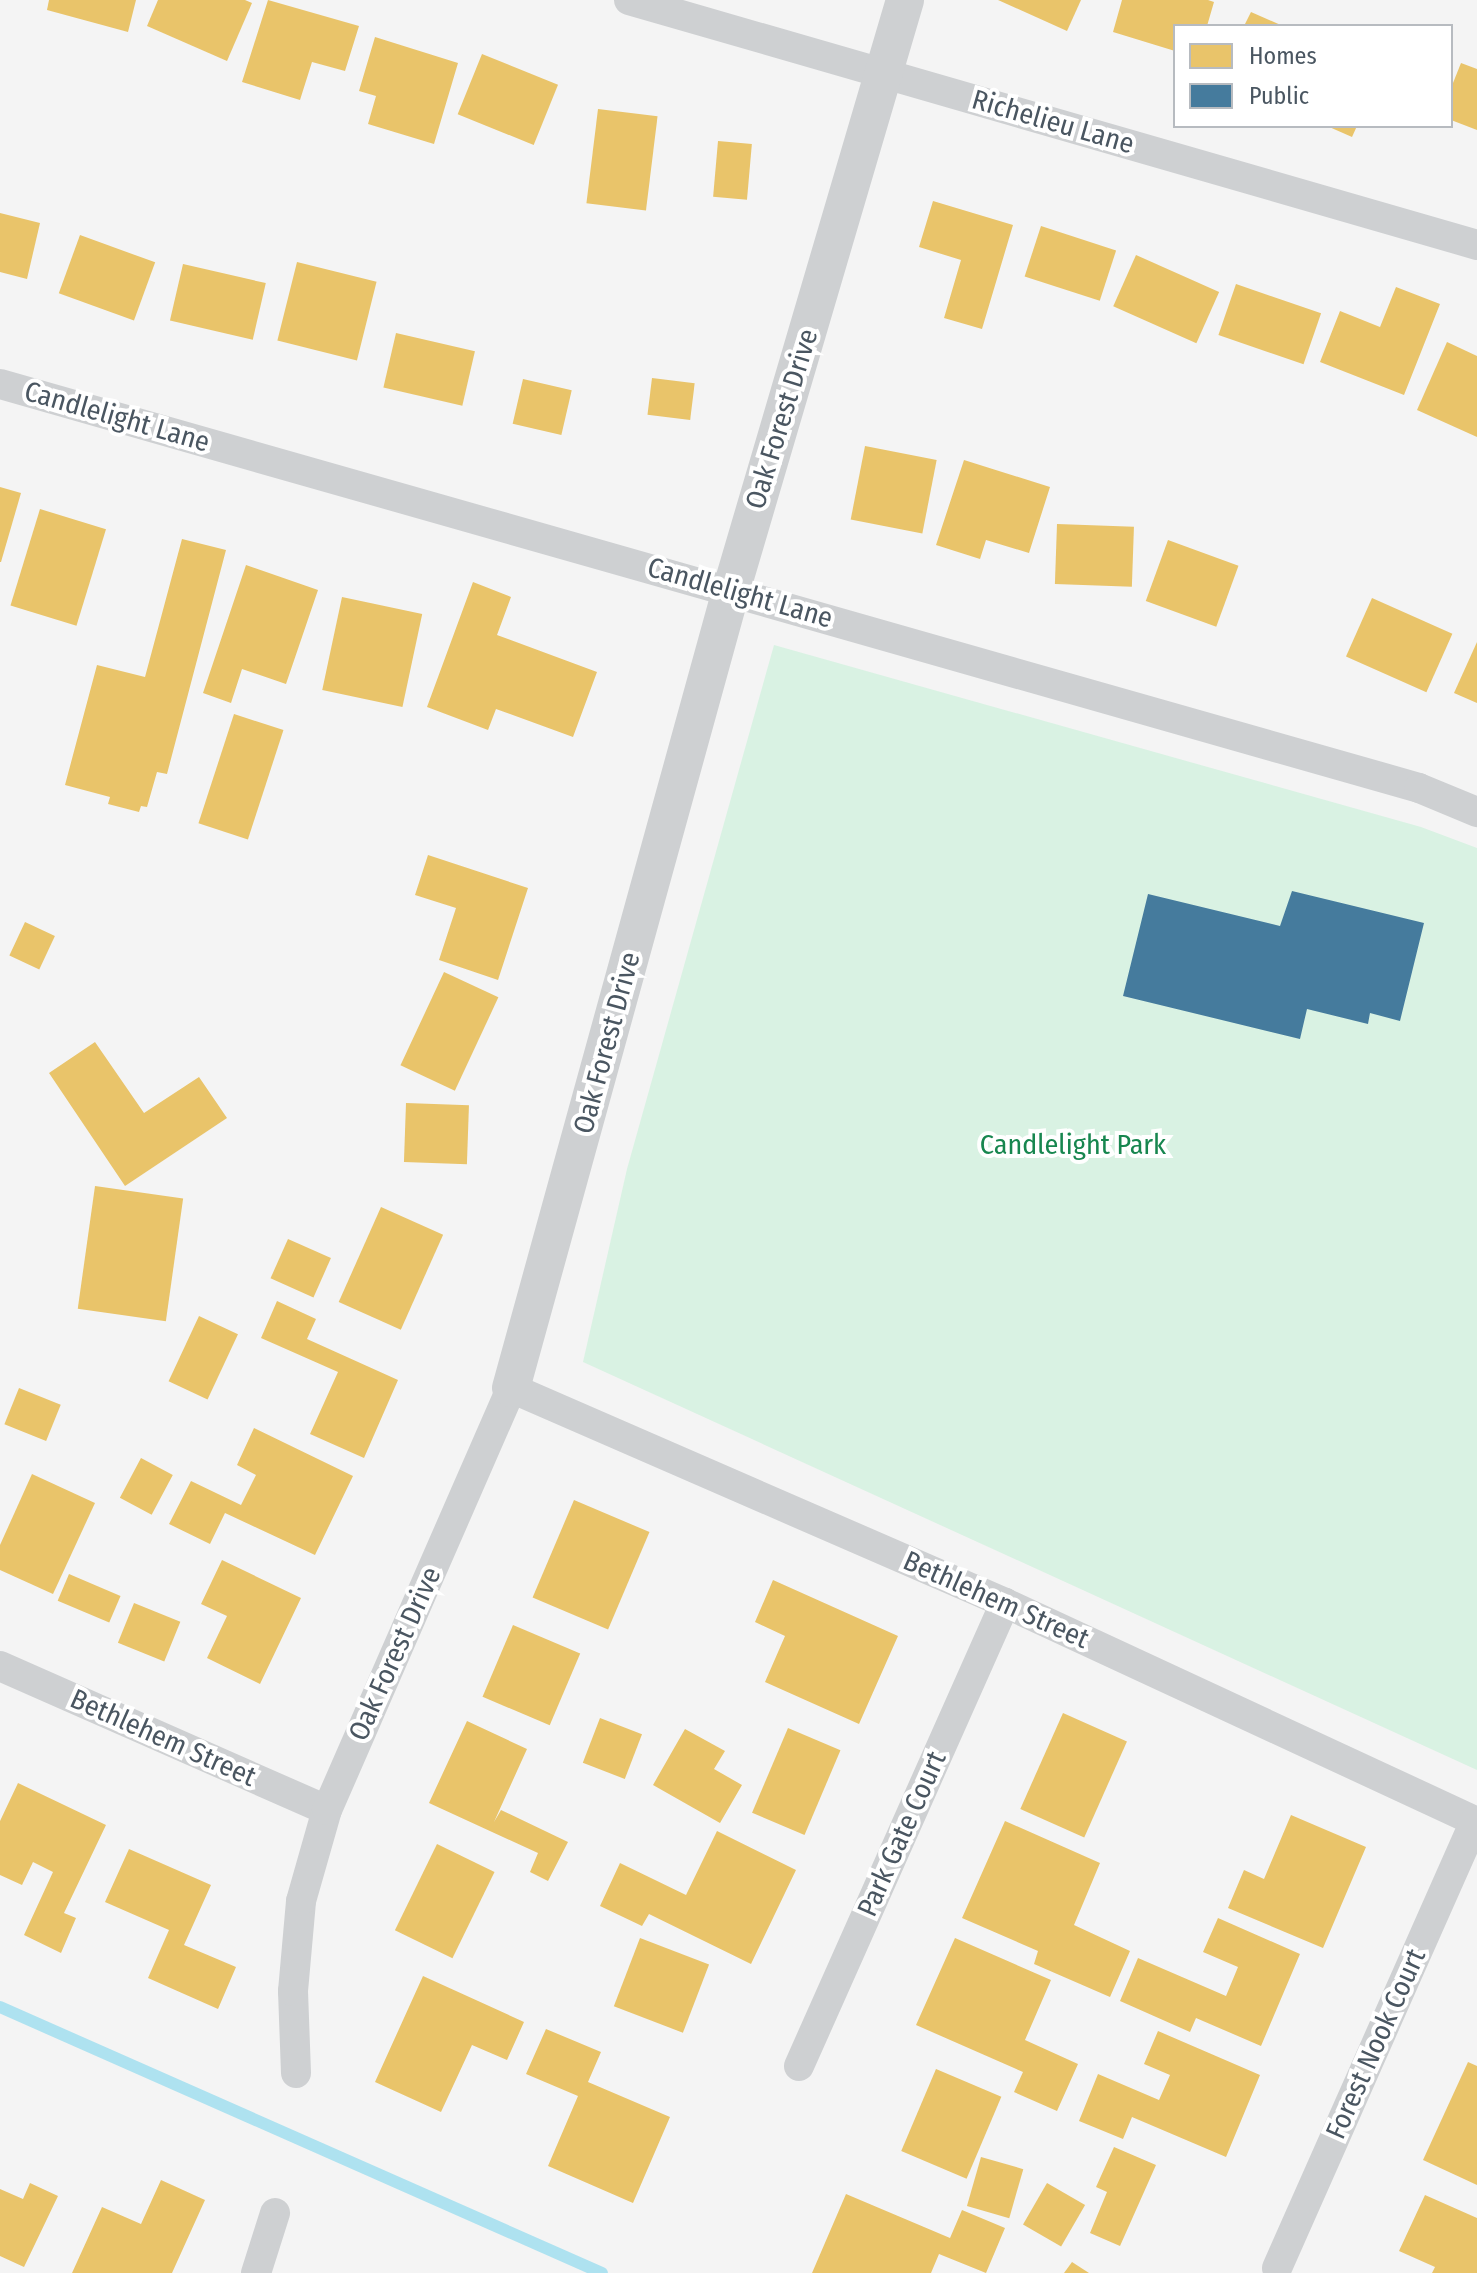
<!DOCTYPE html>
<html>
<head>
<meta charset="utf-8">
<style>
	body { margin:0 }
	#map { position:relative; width:1477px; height:2273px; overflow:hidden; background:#f4f4f4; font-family:"Fira Sans Condensed",sans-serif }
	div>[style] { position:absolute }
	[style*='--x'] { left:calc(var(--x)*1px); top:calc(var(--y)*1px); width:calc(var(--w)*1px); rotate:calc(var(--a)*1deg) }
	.green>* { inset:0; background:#d9f2e3 }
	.homes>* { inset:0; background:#e9c46a; transform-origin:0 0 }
	.public>* { inset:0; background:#457b9d }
	.stream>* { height:12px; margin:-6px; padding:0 6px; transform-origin:6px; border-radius:6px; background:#aee2f0 }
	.minor>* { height:30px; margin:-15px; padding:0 15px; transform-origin:15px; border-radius:15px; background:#ced0d2 }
	.tertiary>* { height:38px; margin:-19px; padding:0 19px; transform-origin:19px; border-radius:19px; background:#ced0d2 }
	span { translate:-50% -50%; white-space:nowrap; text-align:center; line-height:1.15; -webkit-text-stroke:8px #fff; paint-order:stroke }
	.street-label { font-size:28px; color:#4a5661 }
	.park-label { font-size:28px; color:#17864f }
	.legend { position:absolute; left:1173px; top:24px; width:280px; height:104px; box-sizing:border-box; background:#fff; border:2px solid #b7bbc0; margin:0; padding:10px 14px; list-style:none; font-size:24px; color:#4a5661 }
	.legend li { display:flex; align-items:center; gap:16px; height:40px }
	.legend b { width:40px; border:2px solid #b7bbc0 }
</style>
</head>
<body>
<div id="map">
	<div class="green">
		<div style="clip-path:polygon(774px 645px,1421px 827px,1477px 848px,1477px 1770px,583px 1362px,627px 1169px)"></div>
	</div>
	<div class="homes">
		<div style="clip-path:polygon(49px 0,136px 0,128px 32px,47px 10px)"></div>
		<div style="clip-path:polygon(158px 0,245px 0,252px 3px,227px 61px,147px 26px)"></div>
		<div style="clip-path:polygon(268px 0,359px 26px,345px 71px,312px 62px,300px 100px,242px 82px)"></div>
		<div style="clip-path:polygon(998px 0,1081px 0,1067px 31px)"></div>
		<div style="clip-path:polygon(1122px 0,1208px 0,1214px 2px,1207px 26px,1175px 26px,1175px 51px,1113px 32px)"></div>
		<div style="clip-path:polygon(1251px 12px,1283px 26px,1244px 26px)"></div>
		<div style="clip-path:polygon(375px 37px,458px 63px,434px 144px,368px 124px,376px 96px,359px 91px)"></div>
		<div style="left:482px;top:54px;width:82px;height:65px;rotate:22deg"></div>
		<div style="clip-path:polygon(1461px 63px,1477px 69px,1477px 130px,1451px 120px,1451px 88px)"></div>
		<div style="left:598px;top:109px;width:60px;height:95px;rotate:7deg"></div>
		<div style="clip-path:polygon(1327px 126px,1357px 126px,1352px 137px)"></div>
		<div style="left:718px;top:141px;width:34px;height:56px;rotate:5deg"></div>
		<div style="clip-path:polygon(933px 201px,1013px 225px,982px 329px,944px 318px,961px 260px,919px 247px)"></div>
		<div style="clip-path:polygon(0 213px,40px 223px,27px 279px,0 272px)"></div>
		<div style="left:1041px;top:226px;width:79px;height:53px;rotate:18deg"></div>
		<div style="left:80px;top:235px;width:80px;height:62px;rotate:20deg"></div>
		<div style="left:1136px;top:255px;width:91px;height:56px;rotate:24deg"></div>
		<div style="left:297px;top:262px;width:82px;height:81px;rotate:14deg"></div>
		<div style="left:183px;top:264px;width:85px;height:58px;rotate:13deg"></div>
		<div style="left:1236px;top:284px;width:90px;height:54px;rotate:19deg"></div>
		<div style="clip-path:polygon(1396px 287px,1440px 304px,1404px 395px,1320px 362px,1340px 311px,1380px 327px)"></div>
		<div style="left:396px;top:333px;width:81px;height:56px;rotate:13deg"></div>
		<div style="clip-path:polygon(1447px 342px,1477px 356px,1477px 437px,1417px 410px)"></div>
		<div style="left:652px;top:378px;width:43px;height:37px;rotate:7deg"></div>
		<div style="left:523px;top:379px;width:50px;height:46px;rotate:13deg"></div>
		<div style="left:865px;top:446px;width:73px;height:75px;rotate:11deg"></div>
		<div style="clip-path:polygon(964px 460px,1050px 487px,1029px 553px,986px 540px,980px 559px,936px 545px)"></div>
		<div style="clip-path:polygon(0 487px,21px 493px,1px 562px,0 562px)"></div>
		<div style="left:40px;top:509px;width:69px;height:101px;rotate:17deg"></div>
		<div style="left:1057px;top:524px;width:77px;height:60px;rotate:2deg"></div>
		<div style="clip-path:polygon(182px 539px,226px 550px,167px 774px,157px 772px,147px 807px,141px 806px,139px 812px,108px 804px,110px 797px,65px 785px,97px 665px,145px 677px)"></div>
		<div style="left:1168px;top:540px;width:75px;height:65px;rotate:20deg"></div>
		<div style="clip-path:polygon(246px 565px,318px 590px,286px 684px,242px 669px,231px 703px,203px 693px)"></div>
		<div style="clip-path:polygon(473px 582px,511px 597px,497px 635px,597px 672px,573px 737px,496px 709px,488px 730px,427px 707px)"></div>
		<div style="left:342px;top:597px;width:82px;height:95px;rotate:12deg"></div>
		<div style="left:1372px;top:598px;width:88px;height:64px;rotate:24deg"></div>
		<div style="clip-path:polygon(1477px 642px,1477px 703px,1454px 693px)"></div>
		<div style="left:234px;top:714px;width:52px;height:115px;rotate:18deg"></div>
		<div style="clip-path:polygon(428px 855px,528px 888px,498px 980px,439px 960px,456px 908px,415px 895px)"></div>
		<div style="left:25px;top:922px;width:33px;height:37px;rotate:25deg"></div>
		<div style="left:444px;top:972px;width:60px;height:103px;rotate:25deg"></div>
		<div style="clip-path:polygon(95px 1042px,144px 1113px,199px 1077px,227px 1118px,125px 1186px,49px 1073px)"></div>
		<div style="left:406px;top:1103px;width:63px;height:59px;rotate:2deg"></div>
		<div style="left:95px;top:1186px;width:89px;height:124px;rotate:8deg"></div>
		<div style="left:381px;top:1207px;width:68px;height:104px;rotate:24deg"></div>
		<div style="left:288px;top:1239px;width:47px;height:43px;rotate:24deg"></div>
		<div style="clip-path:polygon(277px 1301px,316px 1319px,307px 1339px,398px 1380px,364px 1458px,310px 1434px,338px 1372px,261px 1338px)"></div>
		<div style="left:199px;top:1316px;width:43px;height:72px;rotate:25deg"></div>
		<div style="left:19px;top:1388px;width:45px;height:39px;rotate:22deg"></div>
		<div style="clip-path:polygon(254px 1428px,353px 1476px,315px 1555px,225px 1513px,210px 1544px,169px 1524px,191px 1481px,241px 1505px,256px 1475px,237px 1465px)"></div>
		<div style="left:141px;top:1458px;width:36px;height:45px;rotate:28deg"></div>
		<div style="clip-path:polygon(32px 1474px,95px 1503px,53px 1594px,0 1570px,0 1545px)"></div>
		<div style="left:574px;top:1500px;width:82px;height:106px;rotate:23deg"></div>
		<div style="clip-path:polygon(222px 1560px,301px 1598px,260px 1684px,207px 1658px,227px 1616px,201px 1604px)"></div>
		<div style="left:69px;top:1574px;width:56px;height:29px;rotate:23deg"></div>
		<div style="clip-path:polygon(773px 1580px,898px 1636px,859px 1724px,765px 1682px,785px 1636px,755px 1622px)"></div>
		<div style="left:134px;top:1603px;width:50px;height:43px;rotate:22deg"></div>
		<div style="left:513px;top:1625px;width:73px;height:78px;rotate:23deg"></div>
		<div style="left:1063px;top:1713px;width:70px;height:105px;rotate:24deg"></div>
		<div style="left:600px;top:1718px;width:45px;height:48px;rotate:21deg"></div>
		<div style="clip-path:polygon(467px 1721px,527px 1749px,494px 1822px,501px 1810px,568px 1842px,548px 1881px,530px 1872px,538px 1853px,429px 1803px)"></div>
		<div style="left:788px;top:1728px;width:57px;height:92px;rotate:23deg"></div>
		<div style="clip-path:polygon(685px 1729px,725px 1751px,714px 1769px,742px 1785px,720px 1823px,653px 1785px)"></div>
		<div style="clip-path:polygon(18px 1783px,106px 1825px,64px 1913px,76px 1918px,61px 1953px,24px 1935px,53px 1872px,33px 1862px,22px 1885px,0 1875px,0 1821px)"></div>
		<div style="clip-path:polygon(1291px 1815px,1366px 1847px,1323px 1948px,1228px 1908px,1244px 1870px,1264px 1879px)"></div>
		<div style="clip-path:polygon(1005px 1821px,1100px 1863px,1074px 1925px,1130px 1951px,1110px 1997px,1034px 1964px,1038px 1951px,962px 1918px)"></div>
		<div style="clip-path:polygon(717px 1831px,796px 1870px,751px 1964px,649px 1914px,642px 1926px,600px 1906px,620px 1863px,686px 1895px)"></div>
		<div style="left:437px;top:1844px;width:64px;height:96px;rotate:26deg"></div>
		<div style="clip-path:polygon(129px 1849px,211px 1885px,184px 1945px,236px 1967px,218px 2009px,148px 1978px,169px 1930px,105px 1902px)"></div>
		<div style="clip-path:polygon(1218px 1918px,1300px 1954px,1261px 2046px,1196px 2018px,1190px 2032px,1120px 2001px,1138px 1958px,1226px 1996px,1238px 1967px,1203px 1952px)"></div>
		<div style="left:640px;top:1938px;width:74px;height:73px;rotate:21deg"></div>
		<div style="clip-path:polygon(955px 1938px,1051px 1980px,1025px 2040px,1078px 2064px,1057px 2111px,1014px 2092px,1023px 2072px,916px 2025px)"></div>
		<div style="clip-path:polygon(423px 1976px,524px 2022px,507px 2060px,472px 2045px,441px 2112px,375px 2082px)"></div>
		<div style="clip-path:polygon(546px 2029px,601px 2052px,588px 2082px,670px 2117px,633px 2203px,548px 2166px,578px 2096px,526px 2074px)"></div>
		<div style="clip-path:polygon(1158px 2031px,1260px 2075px,1226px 2157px,1132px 2117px,1123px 2139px,1079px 2121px,1098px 2074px,1159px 2100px,1170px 2075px,1144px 2064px)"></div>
		<div style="clip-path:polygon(1468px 2062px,1477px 2066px,1477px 2185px,1423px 2160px)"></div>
		<div style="left:936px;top:2069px;width:71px;height:89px;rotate:23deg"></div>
		<div style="clip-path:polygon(1114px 2147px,1156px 2165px,1120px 2246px,1090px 2233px,1107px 2192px,1096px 2187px)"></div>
		<div style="left:981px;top:2157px;width:44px;height:51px;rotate:16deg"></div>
		<div style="clip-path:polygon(161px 2180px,205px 2200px,172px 2273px,72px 2273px,102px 2207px,141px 2224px)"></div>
		<div style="clip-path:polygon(30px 2183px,58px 2196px,24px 2267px,0 2256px,0 2189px,23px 2199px)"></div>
		<div style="left:1047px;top:2183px;width:44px;height:48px;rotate:30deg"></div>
		<div style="clip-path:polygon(846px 2194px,950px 2238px,962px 2210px,1005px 2228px,986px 2273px,939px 2254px,931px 2273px,812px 2273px)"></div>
		<div style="clip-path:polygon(1425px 2195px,1477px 2218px,1477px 2273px,1432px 2273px,1435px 2267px,1399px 2251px)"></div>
		<div style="clip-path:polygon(1072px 2262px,1089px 2273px,1064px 2273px)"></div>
	</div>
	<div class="public">
		<div style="clip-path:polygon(1292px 891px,1424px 923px,1400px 1021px,1370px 1013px,1368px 1024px,1307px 1009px,1300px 1039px,1123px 996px,1148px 894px,1280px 926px)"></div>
	</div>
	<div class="stream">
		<div style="--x:0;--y:2007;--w:658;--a:23.84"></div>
	</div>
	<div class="minor">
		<div style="--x:629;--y:0;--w:883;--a:16.11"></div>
		<div style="--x:0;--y:384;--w:1475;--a:15.89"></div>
		<div style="--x:1419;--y:788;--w:63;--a:22.5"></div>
		<div style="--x:0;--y:1666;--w:357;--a:23.8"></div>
		<div style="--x:799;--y:2066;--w:507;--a:-66.01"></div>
		<div style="--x:296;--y:2073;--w:82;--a:-92.1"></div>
		<div style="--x:293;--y:1991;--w:90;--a:-84.9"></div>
		<div style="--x:301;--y:1901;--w:95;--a:-74.1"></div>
		<div style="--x:327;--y:1810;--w:460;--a:-66.4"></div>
		<div style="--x:511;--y:1388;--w:539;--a:23.52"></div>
		<div style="--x:1005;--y:1603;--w:520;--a:24.89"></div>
		<div style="--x:1277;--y:2268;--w:489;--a:-66.1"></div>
		<div style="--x:256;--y:2273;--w:63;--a:-72.4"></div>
	</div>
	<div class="tertiary">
		<div style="--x:511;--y:1388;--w:827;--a:-74.57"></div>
		<div style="--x:731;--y:591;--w:616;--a:-73.59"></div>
	</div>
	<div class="street-label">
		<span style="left:1053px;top:122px;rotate:16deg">Richelieu Lane</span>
		<span style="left:117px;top:417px;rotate:16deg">Candlelight Lane</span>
		<span style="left:782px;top:419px;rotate:-73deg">Oak Forest Drive</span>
		<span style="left:740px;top:593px;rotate:16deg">Candlelight Lane</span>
		<span style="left:607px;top:1043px;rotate:-75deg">Oak Forest Drive</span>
		<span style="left:996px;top:1600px;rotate:24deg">Bethlehem Street</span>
		<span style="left:395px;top:1654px;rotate:-66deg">Oak Forest Drive</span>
		<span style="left:163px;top:1738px;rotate:24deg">Bethlehem Street</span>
		<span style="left:902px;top:1834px;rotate:-66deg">Park Gate Court</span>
		<span style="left:1376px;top:2044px;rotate:-66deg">Forest Nook Court</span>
	</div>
	<div class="park-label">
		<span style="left:1073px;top:1145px">Candlelight Park</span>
	</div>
	<ul class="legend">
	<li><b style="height:22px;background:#e9c46a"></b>Homes</li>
	<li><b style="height:22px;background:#457b9d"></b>Public</li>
	</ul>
</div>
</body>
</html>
